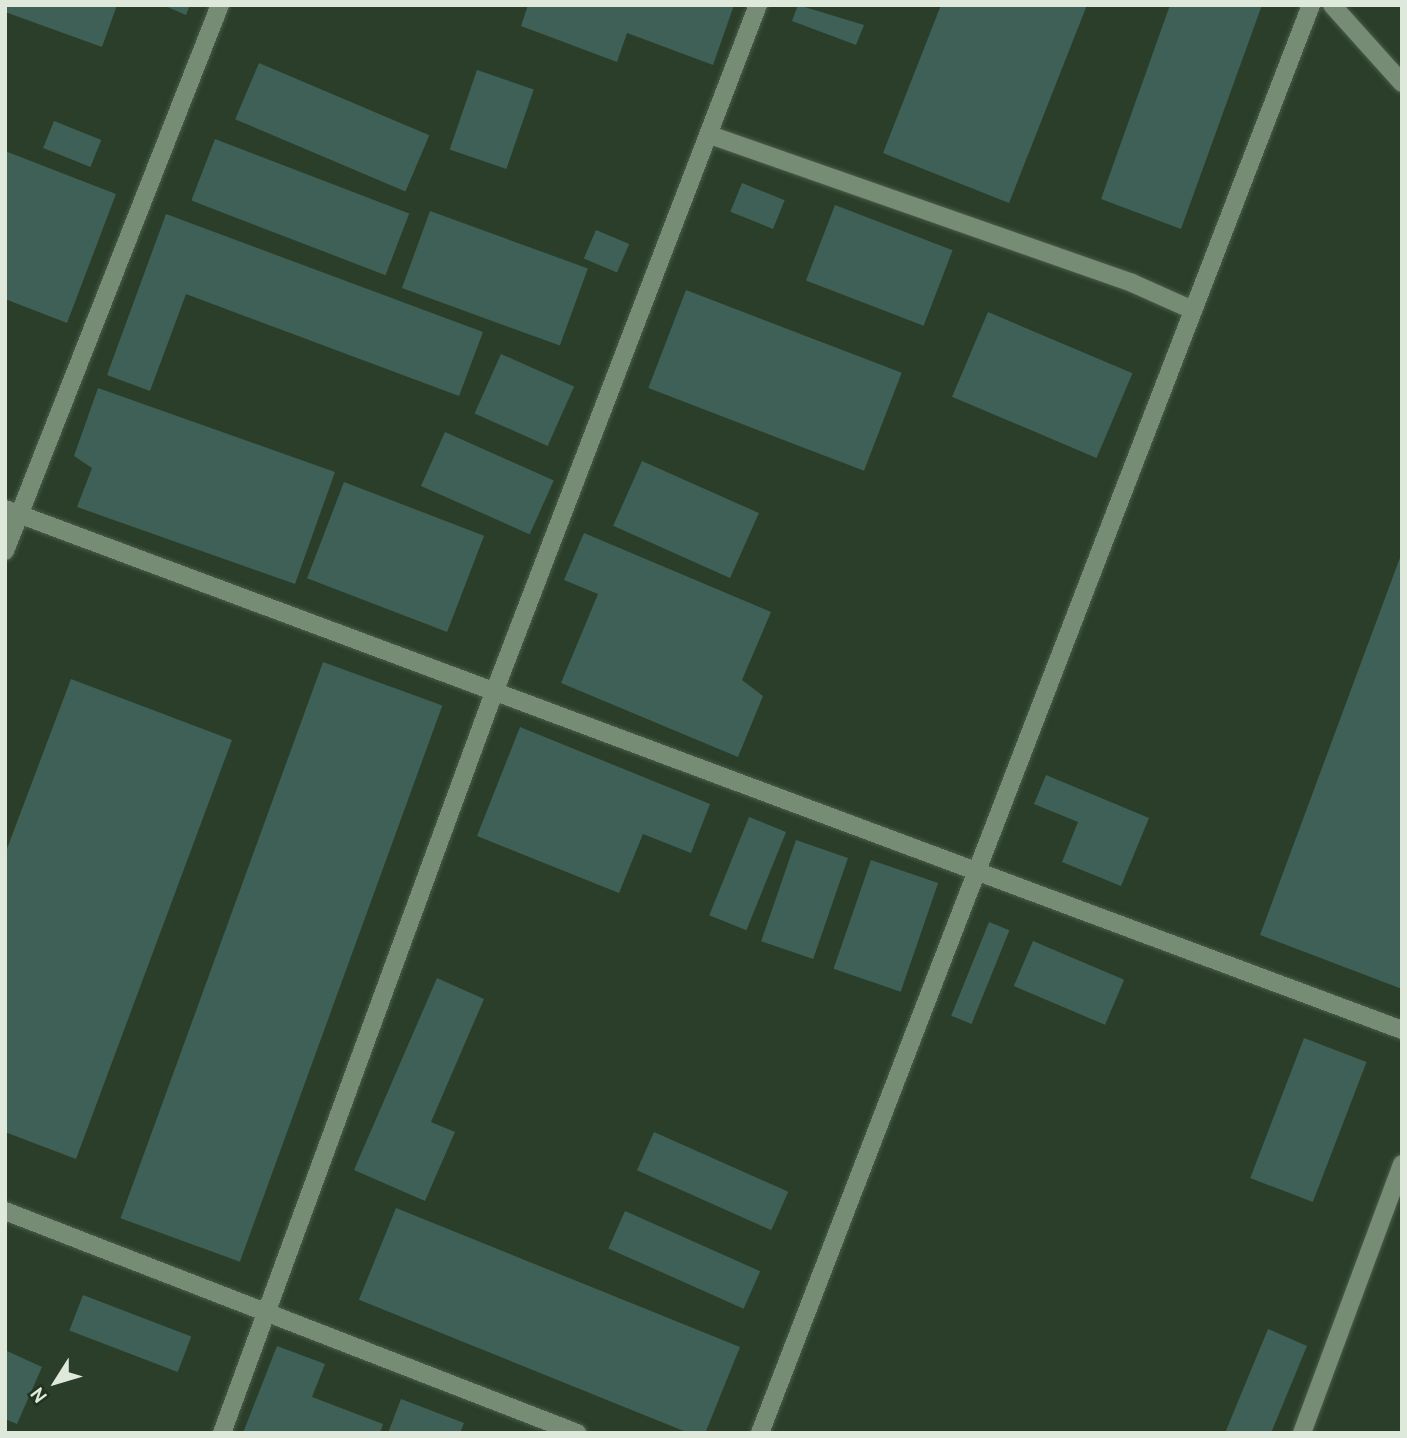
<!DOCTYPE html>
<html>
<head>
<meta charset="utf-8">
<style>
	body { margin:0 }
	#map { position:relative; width:1407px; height:1438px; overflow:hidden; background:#2a3e29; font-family:Cabin,sans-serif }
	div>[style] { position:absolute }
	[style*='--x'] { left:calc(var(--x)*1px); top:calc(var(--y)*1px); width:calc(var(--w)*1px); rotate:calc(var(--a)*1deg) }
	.building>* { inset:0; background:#3f6056; transform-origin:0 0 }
	.roads { filter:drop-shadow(0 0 2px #4b5b4a) drop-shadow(0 0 2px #4b5b4a) }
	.minor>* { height:18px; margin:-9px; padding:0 9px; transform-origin:9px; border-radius:9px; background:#778c75 }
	span { translate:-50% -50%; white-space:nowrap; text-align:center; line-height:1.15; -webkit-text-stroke:7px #20331f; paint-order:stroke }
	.frame { position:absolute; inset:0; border:7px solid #dee9dc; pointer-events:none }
	.north { position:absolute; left:21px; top:1347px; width:70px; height:70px; -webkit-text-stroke:5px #20331f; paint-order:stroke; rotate:233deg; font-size:19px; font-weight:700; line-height:28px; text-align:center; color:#dee9dc }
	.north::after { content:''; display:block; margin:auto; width:24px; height:32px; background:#dee9dc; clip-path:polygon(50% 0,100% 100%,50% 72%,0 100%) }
</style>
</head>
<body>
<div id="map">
	<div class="building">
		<div style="clip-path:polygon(5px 5px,117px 5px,102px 47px,5px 12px)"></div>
		<div style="clip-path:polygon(163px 5px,190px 5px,186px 15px)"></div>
		<div style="clip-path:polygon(528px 5px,734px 5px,713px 65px,627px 33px,617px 62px,521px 26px)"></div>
		<div style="clip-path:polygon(798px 5px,864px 25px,856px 45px,792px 21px)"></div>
		<div style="clip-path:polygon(941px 5px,1087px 5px,1009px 203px,883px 153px)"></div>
		<div style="clip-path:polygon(1170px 5px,1262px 5px,1181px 229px,1101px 199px)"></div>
		<div style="left:259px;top:63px;width:185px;height:61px;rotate:23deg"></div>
		<div style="left:477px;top:70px;width:60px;height:84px;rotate:19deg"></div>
		<div style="left:54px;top:121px;width:51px;height:29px;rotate:22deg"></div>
		<div style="left:215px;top:139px;width:208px;height:66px;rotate:21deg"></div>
		<div style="clip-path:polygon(5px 151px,116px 194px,67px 323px,5px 299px)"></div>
		<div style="left:742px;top:183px;width:46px;height:31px;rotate:22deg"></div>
		<div style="left:835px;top:205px;width:126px;height:81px;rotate:21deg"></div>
		<div style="left:430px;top:211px;width:168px;height:82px;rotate:20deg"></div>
		<div style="clip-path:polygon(166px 214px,483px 332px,459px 396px,186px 294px,150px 391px,107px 375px)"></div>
		<div style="left:596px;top:230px;width:36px;height:31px;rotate:23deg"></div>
		<div style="left:686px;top:290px;width:231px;height:105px;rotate:21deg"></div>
		<div style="left:988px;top:312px;width:157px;height:92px;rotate:23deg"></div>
		<div style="left:501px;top:354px;width:80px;height:65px;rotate:24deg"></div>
		<div style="clip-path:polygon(98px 388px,335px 472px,295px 584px,77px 507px,92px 468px,74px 456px)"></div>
		<div style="left:445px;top:432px;width:119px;height:59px;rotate:24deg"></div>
		<div style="left:642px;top:461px;width:128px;height:71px;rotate:24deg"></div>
		<div style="left:344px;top:482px;width:150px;height:103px;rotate:21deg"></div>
		<div style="clip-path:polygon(584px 533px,771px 612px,742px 680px,763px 696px,738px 757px,561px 683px,598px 594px,564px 580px)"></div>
		<div style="clip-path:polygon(1401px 555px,1402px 556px,1402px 989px,1260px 935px)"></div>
		<div style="left:323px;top:662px;width:127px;height:592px;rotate:20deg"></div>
		<div style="clip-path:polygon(71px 679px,232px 740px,76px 1159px,5px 1132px,5px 854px)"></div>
		<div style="clip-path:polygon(520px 727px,710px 804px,691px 853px,643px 834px,619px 893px,477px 836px)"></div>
		<div style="clip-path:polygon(1046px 775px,1149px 818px,1121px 886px,1062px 862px,1078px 822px,1034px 804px)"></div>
		<div style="left:749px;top:817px;width:40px;height:106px;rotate:22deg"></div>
		<div style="left:796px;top:840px;width:55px;height:107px;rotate:19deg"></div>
		<div style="left:871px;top:860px;width:71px;height:115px;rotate:19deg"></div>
		<div style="left:989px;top:922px;width:22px;height:101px;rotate:22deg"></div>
		<div style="left:1033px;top:941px;width:99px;height:49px;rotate:23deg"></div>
		<div style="clip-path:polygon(437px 978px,484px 999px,431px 1122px,455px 1132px,425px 1201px,354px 1170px)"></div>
		<div style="left:1304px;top:1038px;width:67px;height:150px;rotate:21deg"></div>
		<div style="left:654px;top:1132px;width:147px;height:42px;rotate:24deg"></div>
		<div style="left:396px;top:1208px;width:371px;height:99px;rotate:22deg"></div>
		<div style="left:625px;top:1211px;width:148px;height:41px;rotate:24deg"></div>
		<div style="left:83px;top:1295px;width:116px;height:38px;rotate:21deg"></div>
		<div style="clip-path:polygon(1268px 1329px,1307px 1346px,1271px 1433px,1225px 1433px)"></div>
		<div style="clip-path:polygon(277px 1346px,325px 1364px,312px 1397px,383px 1424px,380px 1433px,243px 1433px)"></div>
		<div style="clip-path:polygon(7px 1351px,42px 1367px,17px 1424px,5px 1419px)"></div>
		<div style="clip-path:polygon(401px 1399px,464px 1423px,460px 1433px,388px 1433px)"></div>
	</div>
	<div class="roads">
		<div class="minor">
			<div style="--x:1332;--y:5;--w:105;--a:48.1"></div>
			<div style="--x:710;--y:135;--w:447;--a:19.3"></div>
			<div style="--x:1132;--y:283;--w:64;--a:24.1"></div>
			<div style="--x:5;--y:509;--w:1491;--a:20.45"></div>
			<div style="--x:5;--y:551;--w:587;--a:-68.51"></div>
			<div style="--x:5;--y:1211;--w:614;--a:21.21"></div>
			<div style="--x:222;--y:1433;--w:792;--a:-69.83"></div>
			<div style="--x:495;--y:690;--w:734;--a:-69"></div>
			<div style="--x:760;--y:1433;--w:1531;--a:-68.9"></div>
			<div style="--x:1302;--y:1433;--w:287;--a:-69.6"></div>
		</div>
	</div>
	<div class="frame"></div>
	<div class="north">N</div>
</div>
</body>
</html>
